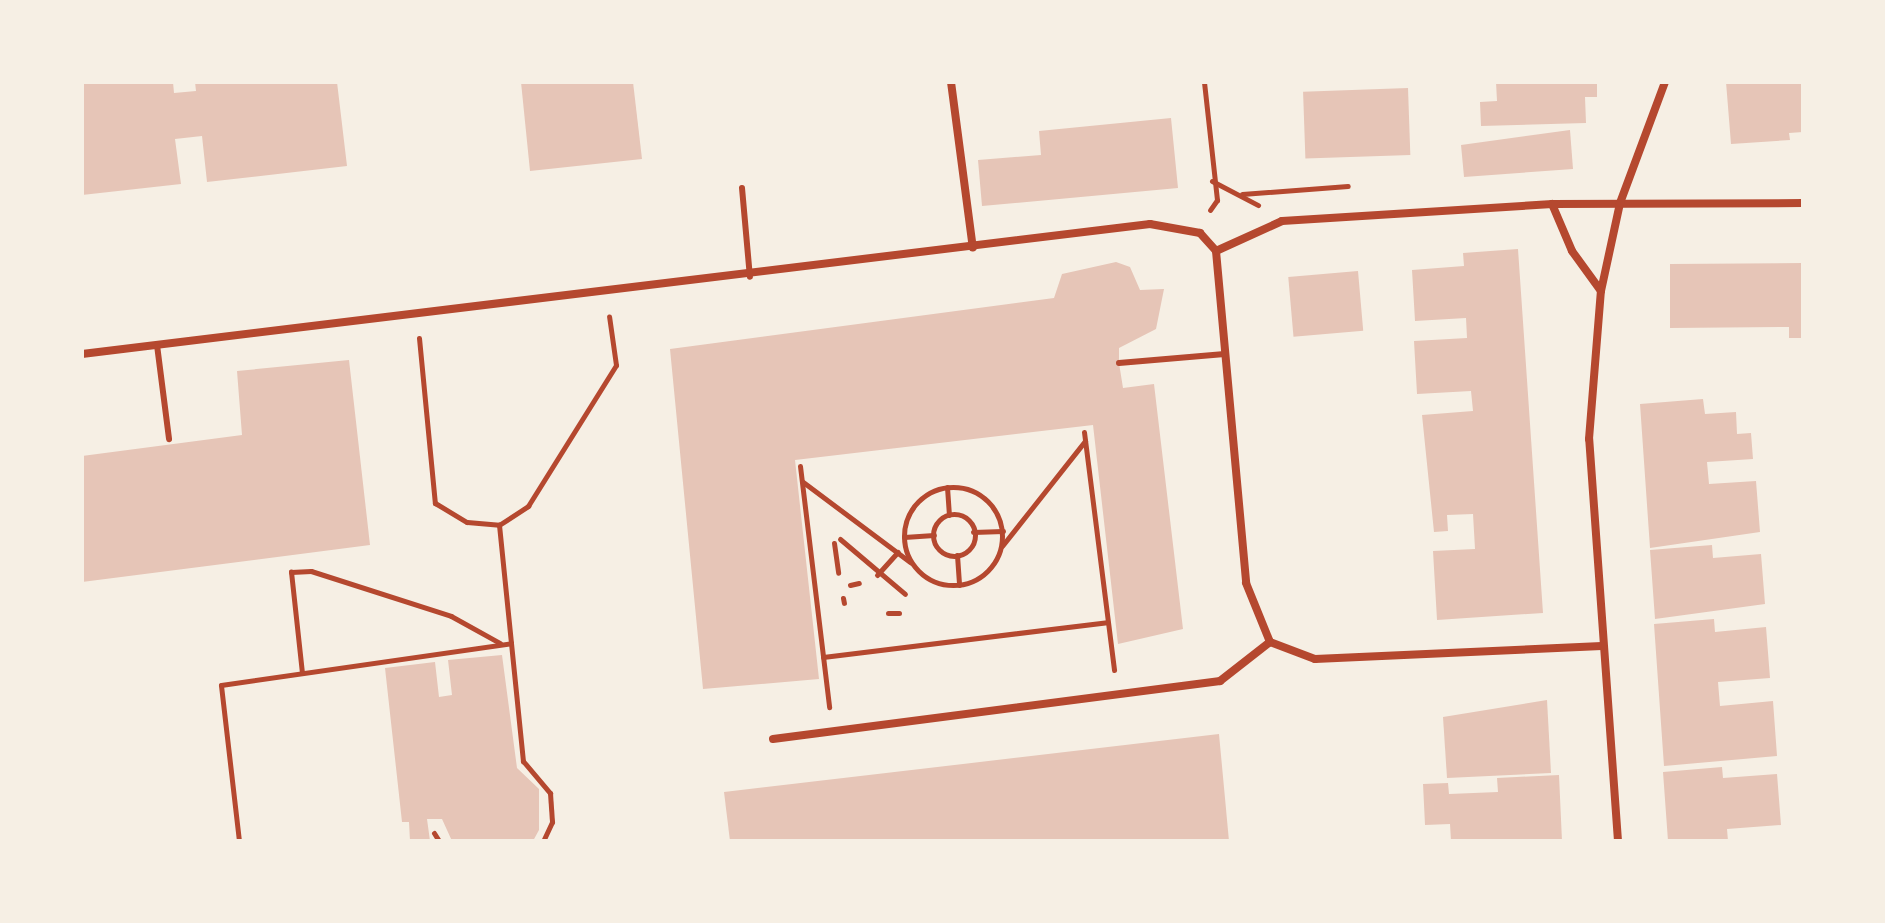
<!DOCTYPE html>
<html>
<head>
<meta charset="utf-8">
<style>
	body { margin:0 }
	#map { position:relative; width:1885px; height:923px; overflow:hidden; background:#f6efe4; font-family:"Alegreya Sans",sans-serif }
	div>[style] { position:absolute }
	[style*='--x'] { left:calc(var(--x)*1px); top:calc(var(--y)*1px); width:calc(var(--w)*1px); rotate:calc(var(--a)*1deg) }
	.building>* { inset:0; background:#e6c5b7; transform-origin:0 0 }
	.path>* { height:5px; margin:-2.5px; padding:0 2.5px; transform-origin:2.5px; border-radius:2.5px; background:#b5482f }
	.path>.ring { margin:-2.5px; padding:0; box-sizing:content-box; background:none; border:5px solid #b5482f; border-radius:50% }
	.service>* { height:6px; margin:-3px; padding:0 3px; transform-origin:3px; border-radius:3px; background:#b5482f }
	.minor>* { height:8px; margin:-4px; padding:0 4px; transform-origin:4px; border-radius:4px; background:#b5482f }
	span { translate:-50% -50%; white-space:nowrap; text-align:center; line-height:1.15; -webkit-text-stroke:7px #f6efe4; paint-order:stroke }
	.frame { position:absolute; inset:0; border:84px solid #f6efe4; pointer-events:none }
</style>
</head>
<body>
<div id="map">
	<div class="building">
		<div style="clip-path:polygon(82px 82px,173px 82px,174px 93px,196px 91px,195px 82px,337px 82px,347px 166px,207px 182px,202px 136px,175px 139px,181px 184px,82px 195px)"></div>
		<div style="clip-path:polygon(521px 82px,633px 82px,642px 159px,530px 171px)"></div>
		<div style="clip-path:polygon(1496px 82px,1597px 82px,1597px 97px,1585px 97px,1586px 123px,1481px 126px,1480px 102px,1497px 101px)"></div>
		<div style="clip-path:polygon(1726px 82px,1803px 82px,1803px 132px,1789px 133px,1790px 140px,1731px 144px)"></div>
		<div style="left:1408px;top:88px;width:67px;height:105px;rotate:88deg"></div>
		<div style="clip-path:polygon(1171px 118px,1178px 188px,982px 206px,978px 160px,1041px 155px,1039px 131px)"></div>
		<div style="clip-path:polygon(1570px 130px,1573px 169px,1464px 177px,1461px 145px)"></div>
		<div style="clip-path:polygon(1518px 249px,1543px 613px,1437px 620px,1433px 551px,1475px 549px,1473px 514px,1447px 515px,1448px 531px,1434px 532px,1422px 415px,1473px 411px,1471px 391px,1417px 394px,1414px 341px,1467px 338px,1466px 318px,1415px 321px,1412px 270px,1464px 266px,1463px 253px)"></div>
		<div style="clip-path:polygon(1116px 262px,1130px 267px,1140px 290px,1164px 289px,1156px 329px,1119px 348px,1119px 363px,1123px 388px,1154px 384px,1183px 629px,1118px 644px,1093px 425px,795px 460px,819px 679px,703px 689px,670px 349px,1054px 298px,1062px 274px)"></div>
		<div style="clip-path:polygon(1803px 263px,1803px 338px,1789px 338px,1789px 327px,1670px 328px,1670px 264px)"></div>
		<div style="left:1358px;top:271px;width:60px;height:70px;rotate:85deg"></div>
		<div style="clip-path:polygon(349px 360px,370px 545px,82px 582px,82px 456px,242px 435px,237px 371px)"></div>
		<div style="clip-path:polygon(1703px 399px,1705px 414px,1736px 412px,1737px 434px,1751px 433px,1753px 459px,1707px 462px,1709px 484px,1756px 481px,1760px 532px,1650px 548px,1640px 404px)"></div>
		<div style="clip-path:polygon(1712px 545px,1713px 558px,1761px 554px,1765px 604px,1655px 619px,1650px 550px)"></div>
		<div style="clip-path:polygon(1714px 619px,1715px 632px,1766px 627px,1770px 678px,1718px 682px,1720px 706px,1773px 701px,1777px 756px,1664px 766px,1654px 624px)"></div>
		<div style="clip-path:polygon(502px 655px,517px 768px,539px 789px,539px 830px,533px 841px,452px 841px,442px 819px,427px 819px,430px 841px,410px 841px,409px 822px,402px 822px,385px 668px,435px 662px,439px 697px,452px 695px,448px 660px)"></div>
		<div style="clip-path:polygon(1547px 700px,1551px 773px,1447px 778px,1443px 717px)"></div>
		<div style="clip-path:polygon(1219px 734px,1229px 841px,730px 841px,724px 792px)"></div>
		<div style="clip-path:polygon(1722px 767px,1723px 778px,1777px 774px,1781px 825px,1727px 829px,1728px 841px,1668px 841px,1663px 772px)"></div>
		<div style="clip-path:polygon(1559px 775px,1562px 841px,1451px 841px,1450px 824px,1425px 825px,1423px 784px,1448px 783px,1449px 794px,1498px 792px,1497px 778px)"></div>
	</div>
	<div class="path">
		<div style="--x:1204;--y:82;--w:119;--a:83.7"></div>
		<div style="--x:1217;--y:200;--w:12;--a:125"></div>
		<div style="--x:1212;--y:181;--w:52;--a:27.6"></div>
		<div style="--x:1242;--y:194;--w:106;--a:-4.3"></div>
		<div style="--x:419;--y:338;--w:166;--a:84.5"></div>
		<div style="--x:435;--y:503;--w:37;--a:31"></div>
		<div style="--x:467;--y:522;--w:32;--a:5"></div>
		<div style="--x:1084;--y:432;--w:240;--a:82.8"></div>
		<div style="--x:800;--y:466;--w:243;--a:83.1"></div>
		<div style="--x:803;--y:482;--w:134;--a:36.8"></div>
		<div class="ring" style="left:904px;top:487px;width:93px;height:93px"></div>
		<div style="--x:947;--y:487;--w:28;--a:86"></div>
		<div class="ring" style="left:933px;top:514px;width:37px;height:37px"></div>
		<div style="--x:973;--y:532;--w:30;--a:-2"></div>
		<div style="--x:904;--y:537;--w:30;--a:-4"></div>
		<div style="--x:840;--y:539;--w:85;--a:40.2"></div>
		<div style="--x:834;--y:543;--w:30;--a:82"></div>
		<div style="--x:1002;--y:546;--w:134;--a:-51.7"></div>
		<div style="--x:957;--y:555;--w:30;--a:86"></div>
		<div style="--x:877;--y:575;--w:31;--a:-48"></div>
		<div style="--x:850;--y:585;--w:9;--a:-13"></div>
		<div style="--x:843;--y:598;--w:5;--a:79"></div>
		<div style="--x:888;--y:613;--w:11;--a:0"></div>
		<div style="--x:511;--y:643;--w:119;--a:84.2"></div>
		<div style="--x:523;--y:761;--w:42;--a:49.8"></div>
		<div style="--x:550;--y:793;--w:29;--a:86"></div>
		<div style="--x:552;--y:822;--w:21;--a:115"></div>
		<div style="--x:823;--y:657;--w:286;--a:-7"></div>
		<div style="--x:302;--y:673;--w:102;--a:-96.2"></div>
		<div style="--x:291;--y:572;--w:20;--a:-3"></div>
		<div style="--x:311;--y:571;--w:147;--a:17.8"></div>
		<div style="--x:451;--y:616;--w:56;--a:28.9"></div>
		<div style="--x:434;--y:833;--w:9;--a:58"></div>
		<div style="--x:239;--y:841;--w:157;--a:-96.6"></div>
		<div style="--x:221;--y:685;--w:293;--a:-8.2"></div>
		<div style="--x:511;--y:643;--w:119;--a:-95.8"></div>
		<div style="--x:499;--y:525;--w:35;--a:-33"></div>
		<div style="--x:528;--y:506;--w:166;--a:-58"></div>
		<div style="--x:616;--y:365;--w:49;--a:-98.1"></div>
	</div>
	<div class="service">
		<div style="--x:742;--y:188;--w:89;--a:84.9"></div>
		<div style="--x:157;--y:345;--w:95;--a:82.7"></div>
		<div style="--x:1119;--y:363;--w:106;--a:-4.9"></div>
	</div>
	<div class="minor">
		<div style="--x:951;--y:82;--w:167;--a:82.5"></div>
		<div style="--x:1552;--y:204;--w:51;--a:66.9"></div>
		<div style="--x:1572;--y:251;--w:49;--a:54.1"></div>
		<div style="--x:1216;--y:251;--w:72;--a:-24.4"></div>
		<div style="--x:1282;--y:221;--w:271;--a:-3.6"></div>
		<div style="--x:1552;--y:204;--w:251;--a:-0.2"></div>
		<div style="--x:1216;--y:251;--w:333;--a:84.8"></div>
		<div style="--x:1246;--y:583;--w:64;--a:67.9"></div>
		<div style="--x:82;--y:354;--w:1076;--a:-6.94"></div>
		<div style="--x:1150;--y:224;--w:51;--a:10.2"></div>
		<div style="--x:1200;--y:233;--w:24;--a:48"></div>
		<div style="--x:1270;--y:642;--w:48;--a:20.7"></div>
		<div style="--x:1315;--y:659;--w:287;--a:-2.6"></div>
		<div style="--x:773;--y:739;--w:451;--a:-7.4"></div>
		<div style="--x:1220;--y:681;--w:63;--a:-38"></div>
		<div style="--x:1618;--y:841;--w:403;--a:-94.1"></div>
		<div style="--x:1589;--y:439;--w:148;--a:-85.4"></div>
		<div style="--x:1601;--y:291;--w:90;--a:-77.8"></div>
		<div style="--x:1620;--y:203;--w:129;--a:-69.6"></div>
	</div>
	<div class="frame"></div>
</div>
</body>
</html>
